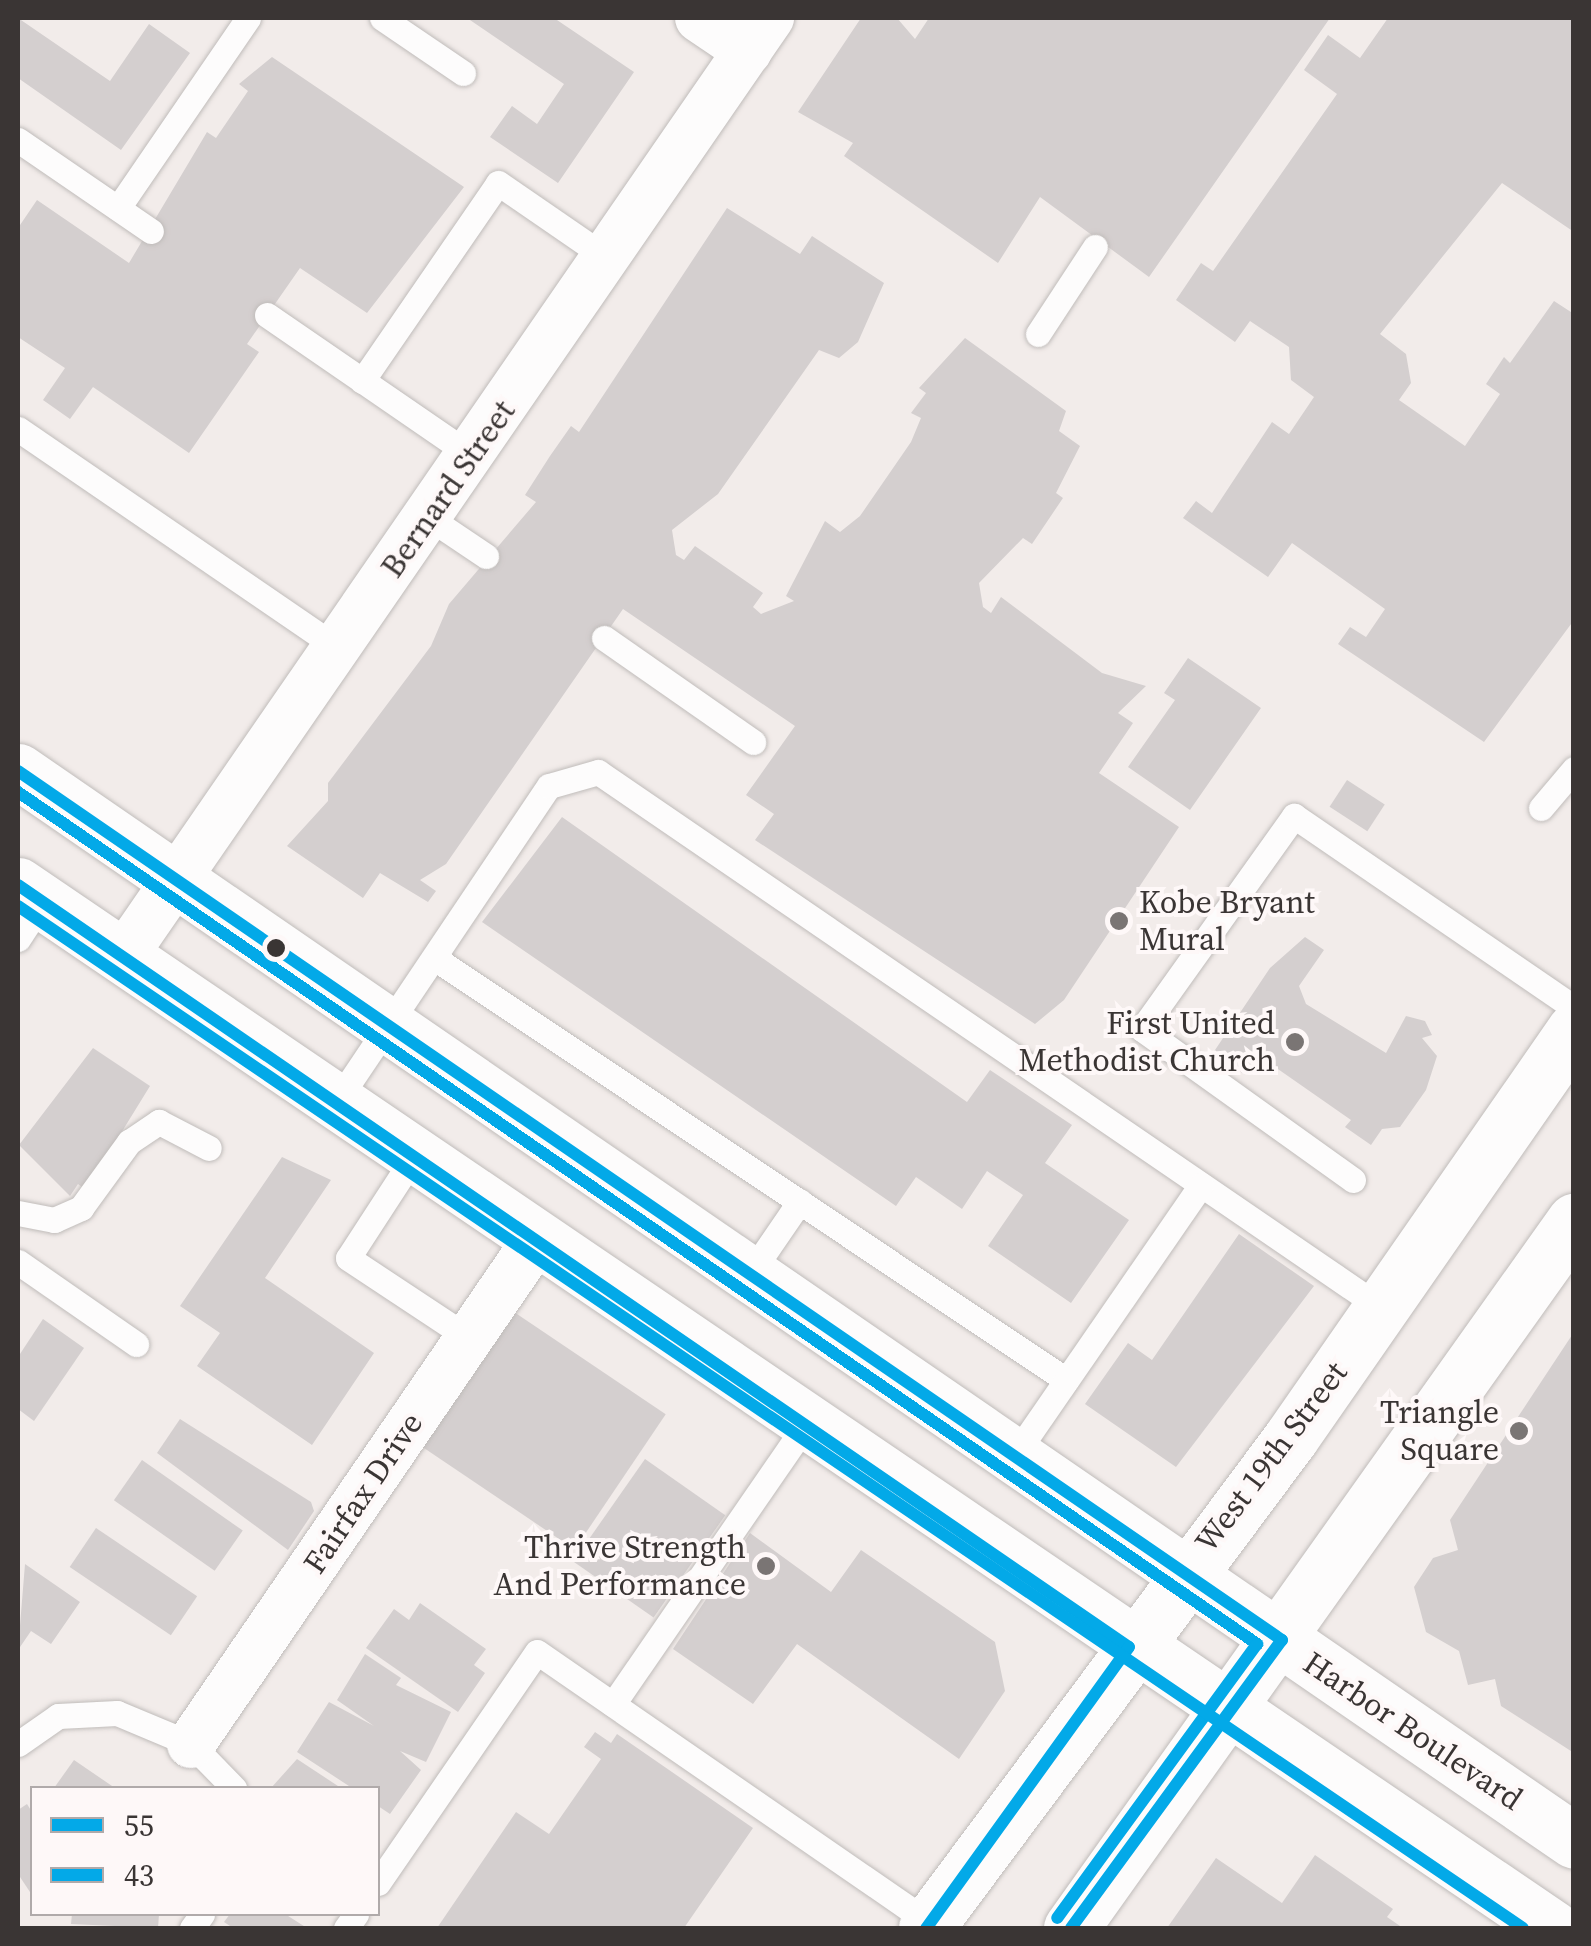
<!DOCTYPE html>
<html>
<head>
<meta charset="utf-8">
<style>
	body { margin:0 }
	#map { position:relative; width:1591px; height:1946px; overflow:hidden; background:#f2ecea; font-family:"Source Serif 4",serif }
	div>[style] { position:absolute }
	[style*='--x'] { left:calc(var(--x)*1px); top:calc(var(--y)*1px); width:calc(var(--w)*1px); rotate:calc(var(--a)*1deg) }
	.building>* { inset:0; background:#d4cfcf; transform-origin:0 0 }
	.roads { filter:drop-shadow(0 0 2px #c0bcba) drop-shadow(0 0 2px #c0bcba) }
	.lane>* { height:25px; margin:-12.5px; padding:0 12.5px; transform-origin:12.5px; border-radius:12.5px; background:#fdfcfc }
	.street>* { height:48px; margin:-24px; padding:0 24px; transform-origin:24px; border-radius:24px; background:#fdfcfc }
	.secondary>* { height:55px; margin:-27.5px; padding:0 27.5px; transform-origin:27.5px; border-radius:27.5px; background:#fdfcfc }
	.primary>* { height:55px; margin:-27.5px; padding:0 27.5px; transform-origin:27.5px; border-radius:27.5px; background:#fdfcfc }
	.bus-1>* { height:12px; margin:-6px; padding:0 6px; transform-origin:6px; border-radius:6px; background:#03a9e8 }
	.bus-2>* { height:12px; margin:-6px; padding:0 6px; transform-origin:6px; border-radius:6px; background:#03a9e8 }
	.dots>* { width:28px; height:28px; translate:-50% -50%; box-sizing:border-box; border:5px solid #fef8f8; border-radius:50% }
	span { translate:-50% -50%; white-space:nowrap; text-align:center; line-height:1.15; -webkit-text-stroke:8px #fef8f8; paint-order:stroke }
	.street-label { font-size:32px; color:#3a3534 }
	.poi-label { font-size:32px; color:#3a3534 }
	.left { translate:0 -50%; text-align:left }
	.right { translate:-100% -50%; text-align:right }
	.frame { position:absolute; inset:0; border:20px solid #3a3534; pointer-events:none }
	.legend { position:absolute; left:30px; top:1786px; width:350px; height:130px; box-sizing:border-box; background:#fef8f8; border:2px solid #b0aaaa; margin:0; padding:12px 18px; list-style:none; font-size:30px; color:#3a3534 }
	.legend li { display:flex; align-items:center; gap:20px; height:50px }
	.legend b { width:50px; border:2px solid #b0aaaa }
</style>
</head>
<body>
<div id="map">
	<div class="building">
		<div style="clip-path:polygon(18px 18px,110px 81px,149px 24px,190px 53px,121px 150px,18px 78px)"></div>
		<div style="clip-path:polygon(467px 18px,554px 18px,634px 72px,558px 183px,490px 137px,512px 106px,537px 124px,564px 84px)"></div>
		<div style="clip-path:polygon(861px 18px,897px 18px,915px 39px,929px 18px,1330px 18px,1149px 277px,1040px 197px,998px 263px,844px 156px,853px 143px,798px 112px)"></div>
		<div style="clip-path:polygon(1388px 18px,1574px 18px,1574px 232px,1502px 183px,1380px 334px,1406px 354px,1411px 383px,1399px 400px,1465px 446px,1500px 394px,1486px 384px,1504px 357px,1510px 363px,1554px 301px,1574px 314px,1574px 620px,1484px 742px,1338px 644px,1350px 627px,1366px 637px,1385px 609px,1292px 543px,1268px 577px,1183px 518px,1196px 501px,1212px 513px,1272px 422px,1289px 434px,1314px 397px,1291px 380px,1289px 347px,1250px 321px,1235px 342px,1176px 300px,1201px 263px,1213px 271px,1337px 94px,1304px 70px,1328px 35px,1360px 58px)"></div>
		<div style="clip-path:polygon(272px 57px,464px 187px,367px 313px,300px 268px,247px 344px,259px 352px,189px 453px,93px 387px,70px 419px,43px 400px,65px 368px,18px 337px,18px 228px,37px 200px,129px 263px,207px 132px,216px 138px,248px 91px,239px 84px)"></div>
		<div style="clip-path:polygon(727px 208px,800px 254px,812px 236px,884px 283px,858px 342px,839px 358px,819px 350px,718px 494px,672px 530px,676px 555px,684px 560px,695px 546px,763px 593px,753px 607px,761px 614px,794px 601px,786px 596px,825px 521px,840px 532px,860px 516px,911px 442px,921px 418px,911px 413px,926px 393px,919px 388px,965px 338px,1066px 411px,1059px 431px,1080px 446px,1056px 493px,1063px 498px,1032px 544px,1023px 538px,979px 583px,983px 607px,991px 613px,1001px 597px,1102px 673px,1146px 686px,1118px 713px,1133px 723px,1099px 773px,1179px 827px,1064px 1000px,1035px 1024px,755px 840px,774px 814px,746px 795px,795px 726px,623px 609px,446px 864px,420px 880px,436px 891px,428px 902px,380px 873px,363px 898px,287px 846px,328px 801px,328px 783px,431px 646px,449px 604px,536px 502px,525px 495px,550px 456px,571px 426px,579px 432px)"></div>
		<div style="clip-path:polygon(1188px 658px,1261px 708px,1190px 810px,1128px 767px,1175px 700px,1164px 693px)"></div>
		<div style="left:1347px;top:780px;width:45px;height:32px;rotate:33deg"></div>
		<div style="clip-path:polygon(562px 817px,967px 1102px,990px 1070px,1072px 1125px,1045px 1163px,1129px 1220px,1071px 1303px,988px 1246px,1023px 1195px,987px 1171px,962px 1209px,916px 1177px,896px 1206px,482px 922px)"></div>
		<div style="clip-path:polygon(1305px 937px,1324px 950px,1299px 986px,1306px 1004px,1386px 1053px,1406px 1016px,1425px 1021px,1432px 1035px,1422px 1038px,1437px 1056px,1426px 1090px,1400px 1127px,1382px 1129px,1371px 1145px,1345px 1127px,1351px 1120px,1255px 1053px,1242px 1073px,1213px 1053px,1270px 968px)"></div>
		<div style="clip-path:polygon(93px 1048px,150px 1086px,86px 1190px,78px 1184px,70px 1196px,19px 1145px)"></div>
		<div style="clip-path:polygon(282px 1157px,331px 1180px,265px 1278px,374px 1353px,312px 1445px,197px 1366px,220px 1333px,180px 1306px)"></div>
		<div style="clip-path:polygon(1239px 1234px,1314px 1286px,1176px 1467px,1085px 1404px,1128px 1343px,1152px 1360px)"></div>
		<div style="left:514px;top:1312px;width:183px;height:163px;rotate:34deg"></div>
		<div style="clip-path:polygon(43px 1319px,84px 1348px,34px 1421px,18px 1409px,18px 1357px)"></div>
		<div style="clip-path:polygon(1574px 1332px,1574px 1753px,1501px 1706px,1495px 1679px,1468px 1685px,1459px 1651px,1426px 1632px,1414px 1587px,1433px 1558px,1458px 1550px,1450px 1520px)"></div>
		<div style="clip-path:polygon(180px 1419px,311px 1502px,314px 1511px,288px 1550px,157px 1453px)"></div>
		<div style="left:645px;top:1459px;width:98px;height:125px;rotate:35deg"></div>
		<div style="left:142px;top:1460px;width:123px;height:49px;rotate:35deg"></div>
		<div style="left:96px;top:1528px;width:122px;height:47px;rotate:34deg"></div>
		<div style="clip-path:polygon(750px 1533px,831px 1592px,861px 1550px,995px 1642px,1005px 1691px,959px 1759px,797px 1644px,753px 1704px,673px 1649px)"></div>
		<div style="clip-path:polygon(25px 1564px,80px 1602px,51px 1644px,31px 1631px,18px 1650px)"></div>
		<div style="clip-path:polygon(420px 1603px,486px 1649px,474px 1665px,485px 1673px,458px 1712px,366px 1648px,394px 1609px,409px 1620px)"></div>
		<div style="clip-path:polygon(365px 1654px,401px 1678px,396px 1685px,451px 1712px,426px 1762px,400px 1751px,421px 1770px,390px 1814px,378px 1806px,378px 1788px,352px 1788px,297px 1752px,329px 1702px,374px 1726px,337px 1700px)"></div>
		<div style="clip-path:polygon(595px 1732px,611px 1743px,617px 1734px,753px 1828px,684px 1928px,437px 1928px,516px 1812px,549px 1834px,601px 1759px,584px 1747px)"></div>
		<div style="clip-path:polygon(297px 1759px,341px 1788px,271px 1788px)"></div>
		<div style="clip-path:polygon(74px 1760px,115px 1788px,54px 1788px)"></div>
		<div style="clip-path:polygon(27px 1804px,32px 1812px,32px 1895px,18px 1874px,18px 1810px)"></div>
		<div style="clip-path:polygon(1315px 1855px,1393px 1909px,1387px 1917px,1403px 1928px,1167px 1928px,1216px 1858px,1282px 1903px)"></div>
		<div style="clip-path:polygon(72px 1914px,159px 1914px,158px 1928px,71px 1924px)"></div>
		<div style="clip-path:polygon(230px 1914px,285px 1914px,307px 1928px,233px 1928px,224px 1922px)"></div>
	</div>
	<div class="roads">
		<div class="lane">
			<div style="--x:382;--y:18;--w:98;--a:34.2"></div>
			<div style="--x:18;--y:140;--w:161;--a:34.4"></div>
			<div style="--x:118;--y:208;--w:230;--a:-55.6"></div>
			<div style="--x:267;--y:315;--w:247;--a:34.5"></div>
			<div style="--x:1038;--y:334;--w:104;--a:-56.8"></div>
			<div style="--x:362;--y:381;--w:240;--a:-55.5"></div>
			<div style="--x:498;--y:183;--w:132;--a:34.5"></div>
			<div style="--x:18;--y:429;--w:388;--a:34.4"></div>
			<div style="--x:428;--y:517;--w:70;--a:33.9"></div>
			<div style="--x:604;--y:638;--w:182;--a:34.9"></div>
			<div style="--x:1541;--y:808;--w:51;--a:-49.8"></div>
			<div style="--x:18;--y:939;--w:44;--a:-57"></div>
			<div style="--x:436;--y:959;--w:758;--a:33.75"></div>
			<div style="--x:335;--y:1104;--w:383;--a:-56.1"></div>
			<div style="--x:549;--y:786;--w:51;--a:-15.9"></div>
			<div style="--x:598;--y:772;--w:947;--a:34.38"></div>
			<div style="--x:413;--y:1158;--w:119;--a:123"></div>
			<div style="--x:348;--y:1258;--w:145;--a:33.5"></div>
			<div style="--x:1353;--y:1180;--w:259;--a:-144.4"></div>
			<div style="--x:1142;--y:1029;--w:262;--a:-54.5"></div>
			<div style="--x:1294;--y:816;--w:340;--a:34.4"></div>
			<div style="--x:18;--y:1213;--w:37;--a:11"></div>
			<div style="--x:54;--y:1220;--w:30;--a:-24"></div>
			<div style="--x:81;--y:1208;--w:82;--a:-54"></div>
			<div style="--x:129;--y:1142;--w:36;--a:-34"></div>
			<div style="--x:159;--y:1122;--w:56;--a:27.5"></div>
			<div style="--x:18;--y:1262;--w:144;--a:34.8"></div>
			<div style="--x:750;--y:1274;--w:88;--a:-55.6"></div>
			<div style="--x:1014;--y:1456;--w:329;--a:-55.4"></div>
			<div style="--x:613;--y:1704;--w:336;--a:-55.4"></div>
			<div style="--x:18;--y:1744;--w:49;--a:-35"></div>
			<div style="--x:58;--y:1716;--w:59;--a:-2.9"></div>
			<div style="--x:117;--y:1713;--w:80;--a:22.7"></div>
			<div style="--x:191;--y:1744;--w:62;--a:45.7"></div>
			<div style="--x:378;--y:1883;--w:280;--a:-55.5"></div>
			<div style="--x:537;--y:1652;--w:477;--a:34.6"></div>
			<div style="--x:192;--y:1928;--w:17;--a:-54"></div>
			<div style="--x:346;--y:1928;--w:17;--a:-54"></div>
		</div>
		<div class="street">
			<div style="--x:699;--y:18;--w:59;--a:34"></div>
			<div style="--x:122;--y:958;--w:1142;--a:-55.42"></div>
			<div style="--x:191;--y:1744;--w:609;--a:-55.58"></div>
		</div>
		<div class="secondary">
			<div style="--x:926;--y:1928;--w:610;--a:-53.34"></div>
			<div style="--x:1290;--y:1439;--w:498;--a:-55.2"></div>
			<div style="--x:1071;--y:1928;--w:868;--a:-54.57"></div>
		</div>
		<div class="primary">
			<div style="--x:18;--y:771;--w:1888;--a:34.51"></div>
			<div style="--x:18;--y:885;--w:1856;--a:34.2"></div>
		</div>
	</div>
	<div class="bus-1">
		<div style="--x:18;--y:771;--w:1534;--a:34.51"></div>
		<div style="--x:18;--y:885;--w:1347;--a:34.45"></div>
		<div style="--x:1129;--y:1647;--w:347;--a:125.8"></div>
		<div style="--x:1071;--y:1928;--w:357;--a:-53.8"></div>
	</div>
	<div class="bus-2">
		<div style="--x:18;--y:792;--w:1504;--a:34.51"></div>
		<div style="--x:1257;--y:1644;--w:339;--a:126.1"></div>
		<div style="--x:18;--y:906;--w:1819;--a:34.18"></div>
	</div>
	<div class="dots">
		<div style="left:1119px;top:921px;background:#7a7574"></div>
		<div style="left:276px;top:948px;background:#3a3534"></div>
		<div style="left:1295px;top:1042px;background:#7a7574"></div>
		<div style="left:1519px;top:1431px;background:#7a7574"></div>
		<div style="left:766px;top:1566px;background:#7a7574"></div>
	</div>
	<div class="street-label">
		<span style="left:448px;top:489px;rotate:-55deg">Bernard Street</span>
		<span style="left:1271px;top:1457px;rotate:-53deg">West 19th Street</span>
		<span style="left:363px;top:1493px;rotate:-56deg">Fairfax Drive</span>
		<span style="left:1413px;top:1731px;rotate:34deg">Harbor Boulevard</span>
	</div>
	<div class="poi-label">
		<span class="left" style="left:1139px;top:921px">Kobe Bryant<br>Mural</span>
		<span class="right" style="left:1275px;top:1042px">First United<br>Methodist Church</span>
		<span class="right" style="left:1499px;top:1431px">Triangle<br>Square</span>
		<span class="right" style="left:746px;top:1566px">Thrive Strength<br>And Performance</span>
	</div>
	<div class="frame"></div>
	<ul class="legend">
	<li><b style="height:12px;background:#03a9e8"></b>55</li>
	<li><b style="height:12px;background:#03a9e8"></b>43</li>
	</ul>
</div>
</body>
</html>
